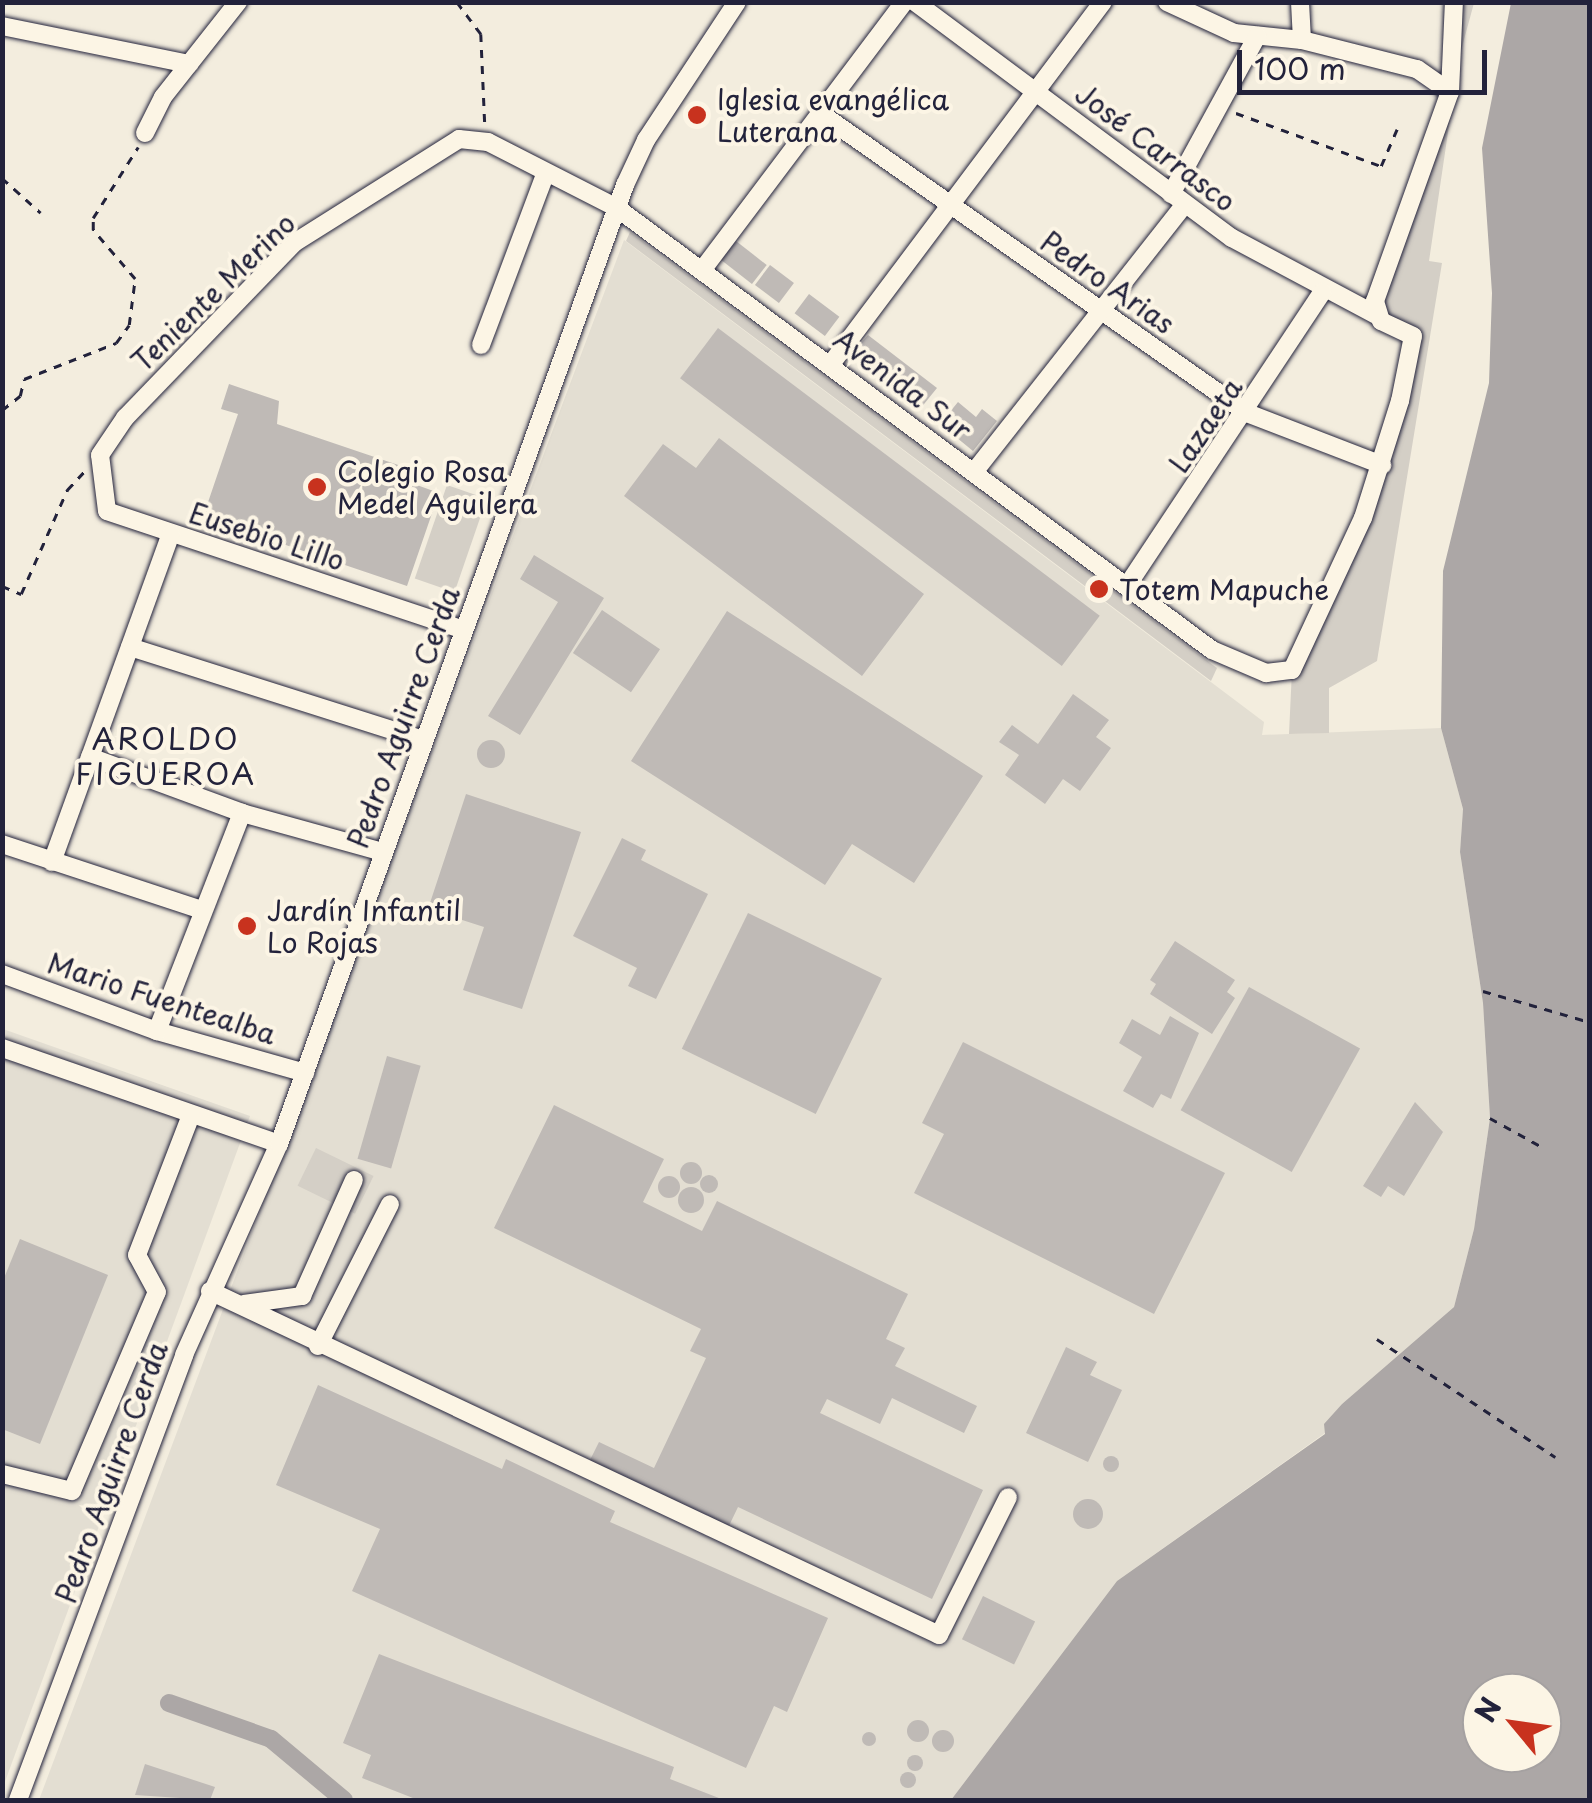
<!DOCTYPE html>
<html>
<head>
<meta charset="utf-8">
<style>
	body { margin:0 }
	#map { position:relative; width:1592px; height:1803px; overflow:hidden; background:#f3edde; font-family:"Playpen Sans",sans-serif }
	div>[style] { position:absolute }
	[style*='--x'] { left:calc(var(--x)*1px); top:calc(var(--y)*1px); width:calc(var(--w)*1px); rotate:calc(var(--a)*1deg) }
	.built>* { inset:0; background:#e3ded2 }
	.green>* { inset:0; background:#d4cfc6; transform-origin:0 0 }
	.water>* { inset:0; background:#aca7a6 }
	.canal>* { height:18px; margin:-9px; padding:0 9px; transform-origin:9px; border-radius:9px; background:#aca7a6 }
	.building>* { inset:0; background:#bfbab6; transform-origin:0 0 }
	.round { border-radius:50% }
	.path>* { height:2.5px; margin-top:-1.25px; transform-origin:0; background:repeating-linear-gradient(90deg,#22223b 0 8px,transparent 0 16px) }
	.roads { filter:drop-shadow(0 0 2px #22223b) drop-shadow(0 0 2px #22223b) }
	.minor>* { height:18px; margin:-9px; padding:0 9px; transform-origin:9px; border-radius:9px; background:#fcf5e5 }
	.dots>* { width:28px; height:28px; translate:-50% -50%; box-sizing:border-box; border:5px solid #fcf5e5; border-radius:50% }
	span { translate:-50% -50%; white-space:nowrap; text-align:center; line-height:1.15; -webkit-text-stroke:8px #fcf5e5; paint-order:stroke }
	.poi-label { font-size:28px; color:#22223b }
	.left { translate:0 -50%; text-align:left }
	.street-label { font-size:28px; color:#22223b }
	.neighbourhood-label { font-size:30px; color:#22223b; letter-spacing:2.5px }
	.frame { position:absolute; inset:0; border:5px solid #22223b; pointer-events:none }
	.north { position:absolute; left:1462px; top:1673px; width:100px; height:100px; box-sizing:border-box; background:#fcf5e5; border:2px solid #a5a1a1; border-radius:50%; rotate:299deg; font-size:28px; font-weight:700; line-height:40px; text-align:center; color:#22223b }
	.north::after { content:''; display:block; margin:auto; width:35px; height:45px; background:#c8321e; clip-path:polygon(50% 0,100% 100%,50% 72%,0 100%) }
	.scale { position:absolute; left:1237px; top:50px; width:250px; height:45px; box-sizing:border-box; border:5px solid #22223b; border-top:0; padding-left:12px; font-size:30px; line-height:35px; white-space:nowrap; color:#22223b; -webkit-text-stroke:8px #fcf5e5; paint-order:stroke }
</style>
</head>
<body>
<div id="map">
	<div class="built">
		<div style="clip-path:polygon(624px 240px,1264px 722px,1262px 735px,1441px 728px,1463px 809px,1460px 852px,1483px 1003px,1490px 1118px,1474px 1229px,1454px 1307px,1342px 1404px,1325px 1424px,1325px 1433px,1117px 1581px,951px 1800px,39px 1800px)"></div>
		<div style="clip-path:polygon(3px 1029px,250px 1116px,3px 1787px)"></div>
	</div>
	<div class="green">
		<div style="clip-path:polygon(1454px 3px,1474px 3px,1459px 58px,1429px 261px,1442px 263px,1377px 661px,1329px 688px,1329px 733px,1289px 734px,1292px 670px,1363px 518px,1412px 342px,1376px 315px,1450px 92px)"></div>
		<div style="clip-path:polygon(630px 232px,1217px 668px,1211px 681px,626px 241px)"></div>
		<div style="left:447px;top:485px;width:42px;height:99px;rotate:19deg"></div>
		<div style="left:316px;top:1148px;width:64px;height:42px;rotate:26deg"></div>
	</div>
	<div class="water">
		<div style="clip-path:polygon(evenodd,1511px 3px,1590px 3px,1589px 1800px,951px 1800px,1117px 1581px,1325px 1434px,1324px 1424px,1342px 1404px,1454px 1307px,1474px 1229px,1490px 1118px,1483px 1003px,1460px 852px,1463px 809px,1441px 728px,1443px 571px,1489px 383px,1492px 293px,1482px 148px,1511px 3px,1482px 1693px,1542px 1693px,1542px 1753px,1482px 1753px,1482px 1693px)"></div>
	</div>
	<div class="canal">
		<div style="--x:169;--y:1703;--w:108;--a:19.4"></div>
		<div style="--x:271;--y:1739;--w:95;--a:39.9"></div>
	</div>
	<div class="building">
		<div style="left:736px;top:241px;width:39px;height:24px;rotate:38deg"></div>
		<div style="left:770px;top:265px;width:30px;height:25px;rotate:37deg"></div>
		<div style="left:809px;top:294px;width:38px;height:24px;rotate:37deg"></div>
		<div style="left:718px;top:328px;width:478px;height:63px;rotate:37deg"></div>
		<div style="clip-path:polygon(868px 335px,937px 388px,920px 409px,856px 361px,854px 351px)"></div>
		<div style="clip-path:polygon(229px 384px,279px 401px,277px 424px,407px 468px,403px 480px,439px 493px,407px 586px,203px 517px,238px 414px,221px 409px)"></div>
		<div style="clip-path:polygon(958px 402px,976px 417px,982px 409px,997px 421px,973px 451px,940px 424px)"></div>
		<div style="clip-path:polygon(719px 438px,924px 594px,862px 676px,624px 496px,663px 444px,696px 468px)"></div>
		<div style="clip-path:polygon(534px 555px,604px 598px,520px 735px,488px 716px,558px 602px,520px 579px)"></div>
		<div style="left:602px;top:610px;width:70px;height:52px;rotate:34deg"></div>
		<div style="clip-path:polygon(727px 611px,983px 776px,914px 883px,852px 844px,825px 885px,631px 761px)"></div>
		<div style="clip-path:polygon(1073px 694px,1109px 720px,1096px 737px,1111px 748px,1080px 791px,1063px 779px,1045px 804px,1005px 775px,1019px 755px,999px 742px,1012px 725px,1038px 744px)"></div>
		<div class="round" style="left:477px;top:740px;width:28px;height:28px"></div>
		<div style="clip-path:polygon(466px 794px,581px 832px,522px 1009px,463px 990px,484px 927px,428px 909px)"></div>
		<div style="clip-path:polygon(622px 838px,646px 850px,641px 860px,708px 894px,656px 999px,628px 986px,637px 968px,573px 936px)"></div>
		<div style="left:748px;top:913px;width:149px;height:151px;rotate:26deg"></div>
		<div style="clip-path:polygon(1175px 941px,1235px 980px,1227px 992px,1235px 998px,1212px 1034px,1150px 994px,1156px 984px,1150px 980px)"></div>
		<div style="left:1249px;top:987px;width:127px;height:141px;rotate:29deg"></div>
		<div style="clip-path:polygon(1170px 1016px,1199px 1033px,1171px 1099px,1161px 1094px,1153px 1108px,1123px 1091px,1142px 1057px,1119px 1043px,1132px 1019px,1160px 1035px)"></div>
		<div style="clip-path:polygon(963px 1042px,1225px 1173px,1154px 1314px,914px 1193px,944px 1134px,922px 1123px)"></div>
		<div style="left:387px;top:1056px;width:35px;height:107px;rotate:16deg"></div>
		<div style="clip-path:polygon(1415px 1102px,1443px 1132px,1404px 1196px,1388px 1186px,1381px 1197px,1363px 1186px)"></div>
		<div style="clip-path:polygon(554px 1105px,664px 1159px,643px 1202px,702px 1231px,717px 1201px,908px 1294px,886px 1339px,905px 1348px,895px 1366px,977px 1406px,964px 1433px,892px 1398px,880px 1424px,827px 1399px,820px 1413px,983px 1490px,932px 1599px,738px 1507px,726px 1532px,587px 1466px,599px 1442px,654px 1468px,706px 1358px,690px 1351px,701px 1329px,494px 1228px)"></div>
		<div class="round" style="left:680px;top:1162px;width:22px;height:22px"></div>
		<div class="round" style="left:700px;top:1175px;width:18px;height:18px"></div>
		<div class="round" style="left:658px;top:1176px;width:22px;height:22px"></div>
		<div class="round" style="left:678px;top:1187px;width:26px;height:26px"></div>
		<div style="clip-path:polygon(20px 1239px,108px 1275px,40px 1444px,2px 1429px,2px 1283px)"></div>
		<div style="clip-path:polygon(1066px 1347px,1097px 1362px,1090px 1375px,1122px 1390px,1088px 1462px,1026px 1433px)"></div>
		<div style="clip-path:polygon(318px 1385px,502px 1469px,506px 1459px,615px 1511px,610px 1522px,828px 1618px,787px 1712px,774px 1706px,746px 1768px,352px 1591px,380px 1529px,276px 1485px)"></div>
		<div class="round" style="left:1103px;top:1456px;width:16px;height:16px"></div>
		<div class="round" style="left:1073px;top:1499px;width:30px;height:30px"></div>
		<div style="left:983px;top:1596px;width:58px;height:48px;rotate:26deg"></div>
		<div style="clip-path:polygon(379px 1654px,674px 1767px,670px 1779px,724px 1800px,418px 1800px,362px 1778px,371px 1755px,343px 1743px)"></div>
		<div class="round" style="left:907px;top:1720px;width:22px;height:22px"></div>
		<div class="round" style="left:932px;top:1730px;width:22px;height:22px"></div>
		<div class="round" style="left:862px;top:1732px;width:14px;height:14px"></div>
		<div class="round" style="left:907px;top:1755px;width:16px;height:16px"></div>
		<div style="clip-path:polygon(145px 1764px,215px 1787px,210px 1800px,135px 1795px)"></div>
		<div class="round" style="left:900px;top:1772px;width:16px;height:16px"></div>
	</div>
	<div class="path">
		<div style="--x:457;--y:2;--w:40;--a:53"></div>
		<div style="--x:481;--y:34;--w:92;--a:87.5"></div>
		<div style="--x:1236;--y:113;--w:154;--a:20.1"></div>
		<div style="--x:1381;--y:166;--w:40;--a:-66.6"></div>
		<div style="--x:2;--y:178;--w:52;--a:41.9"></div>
		<div style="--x:2;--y:410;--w:23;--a:-38"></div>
		<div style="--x:20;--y:396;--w:17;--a:-77"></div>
		<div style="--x:24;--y:379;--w:99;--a:-21.4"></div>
		<div style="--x:116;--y:343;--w:22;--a:-54"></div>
		<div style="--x:129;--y:325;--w:46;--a:-82.6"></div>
		<div style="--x:135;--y:279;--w:65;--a:-130.6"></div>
		<div style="--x:93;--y:230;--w:12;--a:-90"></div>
		<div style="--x:93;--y:218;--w:84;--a:-57.6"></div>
		<div style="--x:2;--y:586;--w:21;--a:23"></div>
		<div style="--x:21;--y:594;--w:114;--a:-66.1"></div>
		<div style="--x:67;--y:490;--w:25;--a:-47"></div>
		<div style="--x:1483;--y:991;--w:111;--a:16.2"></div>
		<div style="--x:1490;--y:1118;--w:60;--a:29.1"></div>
		<div style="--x:1377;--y:1339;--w:214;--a:33.5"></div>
	</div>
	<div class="roads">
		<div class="minor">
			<div style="--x:915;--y:2;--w:395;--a:36.7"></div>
			<div style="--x:1232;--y:238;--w:163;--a:28.1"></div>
			<div style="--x:1167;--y:2;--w:74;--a:24.8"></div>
			<div style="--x:1234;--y:33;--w:68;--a:5.9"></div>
			<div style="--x:1302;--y:40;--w:119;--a:14.2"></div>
			<div style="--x:1417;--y:69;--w:40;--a:34.9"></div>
			<div style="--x:1300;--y:2;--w:38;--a:87"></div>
			<div style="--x:2;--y:26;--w:191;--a:11.5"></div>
			<div style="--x:820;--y:113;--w:522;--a:35.09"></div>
			<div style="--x:1247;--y:413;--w:145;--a:21.1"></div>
			<div style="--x:145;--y:133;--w:40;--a:-63.4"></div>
			<div style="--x:163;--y:97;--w:121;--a:-51.7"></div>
			<div style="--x:1171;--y:194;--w:180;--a:-61.4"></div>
			<div style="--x:703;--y:269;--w:334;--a:-53"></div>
			<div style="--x:481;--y:345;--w:182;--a:-69.4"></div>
			<div style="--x:831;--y:364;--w:453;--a:-53.1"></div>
			<div style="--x:974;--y:472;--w:341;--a:-51.8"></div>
			<div style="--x:1127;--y:586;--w:353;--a:-56.4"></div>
			<div style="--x:464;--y:630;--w:376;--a:-161.6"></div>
			<div style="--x:107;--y:511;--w:56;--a:-97.1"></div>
			<div style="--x:100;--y:455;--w:45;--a:-56"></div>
			<div style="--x:125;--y:418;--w:243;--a:-46"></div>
			<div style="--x:294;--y:243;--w:195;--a:-32.2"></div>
			<div style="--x:459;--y:139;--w:29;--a:6"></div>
			<div style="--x:488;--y:142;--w:145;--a:27.1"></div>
			<div style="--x:617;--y:208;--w:741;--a:36.61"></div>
			<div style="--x:1212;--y:650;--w:59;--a:23.1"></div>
			<div style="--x:1266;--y:673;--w:26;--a:-7"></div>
			<div style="--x:1292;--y:670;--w:168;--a:-65"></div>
			<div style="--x:1363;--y:518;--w:123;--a:-72.5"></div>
			<div style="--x:1400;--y:401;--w:66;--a:-78.7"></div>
			<div style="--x:1413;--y:336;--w:35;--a:-155"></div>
			<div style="--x:1381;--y:321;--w:21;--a:-107"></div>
			<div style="--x:1375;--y:301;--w:222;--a:-70.3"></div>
			<div style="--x:1450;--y:92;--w:90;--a:-87.5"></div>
			<div style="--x:130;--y:647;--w:308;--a:17.6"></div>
			<div style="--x:90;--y:757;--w:162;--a:20.2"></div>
			<div style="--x:242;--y:813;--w:146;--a:15.5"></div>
			<div style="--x:2;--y:844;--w:211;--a:18.3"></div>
			<div style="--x:52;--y:862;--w:349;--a:-70.1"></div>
			<div style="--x:2;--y:974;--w:165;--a:20.2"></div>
			<div style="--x:157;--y:1031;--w:154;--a:15.8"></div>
			<div style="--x:157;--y:1031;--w:234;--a:-68.7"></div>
			<div style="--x:2;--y:1048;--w:293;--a:19.1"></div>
			<div style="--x:210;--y:1291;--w:806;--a:25.26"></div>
			<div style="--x:939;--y:1635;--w:154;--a:-63.4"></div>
			<div style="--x:244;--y:1304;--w:59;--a:-7.9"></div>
			<div style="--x:302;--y:1296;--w:127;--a:-65.9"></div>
			<div style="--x:318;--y:1346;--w:159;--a:-63.1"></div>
			<div style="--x:2;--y:1474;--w:72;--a:13.7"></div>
			<div style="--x:72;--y:1491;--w:216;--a:-66.9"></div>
			<div style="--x:157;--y:1292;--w:42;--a:-118.4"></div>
			<div style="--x:137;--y:1255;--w:150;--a:-68.9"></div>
			<div style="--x:18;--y:1800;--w:475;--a:-69.5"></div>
			<div style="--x:184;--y:1355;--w:231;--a:-65.8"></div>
			<div style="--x:279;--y:1144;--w:1020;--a:-70.16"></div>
			<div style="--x:625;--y:185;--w:50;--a:-65"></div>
			<div style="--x:646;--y:140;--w:165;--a:-56.6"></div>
		</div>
	</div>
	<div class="dots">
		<div style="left:697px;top:115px;background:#c8321e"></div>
		<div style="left:317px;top:487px;background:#c8321e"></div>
		<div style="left:1099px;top:589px;background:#c8321e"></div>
		<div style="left:247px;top:926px;background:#c8321e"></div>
	</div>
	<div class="poi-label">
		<span class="left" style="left:717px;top:115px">Iglesia evangélica<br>Luterana</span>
		<span class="left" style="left:337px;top:487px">Colegio Rosa<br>Medel Aguilera</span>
		<span class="left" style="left:1119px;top:589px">Totem Mapuche</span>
		<span class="left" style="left:267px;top:926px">Jardín Infantil<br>Lo Rojas</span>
	</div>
	<div class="street-label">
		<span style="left:1156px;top:147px;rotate:37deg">José Carrasco</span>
		<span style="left:1108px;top:282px;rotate:35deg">Pedro Arias</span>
		<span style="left:213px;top:292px;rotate:-44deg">Teniente Merino</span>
		<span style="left:903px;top:384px;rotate:37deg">Avenida Sur</span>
		<span style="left:1205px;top:425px;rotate:-56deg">Lazaeta</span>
		<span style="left:267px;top:536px;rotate:18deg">Eusebio Lillo</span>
		<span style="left:403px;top:717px;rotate:-70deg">Pedro Aguirre Cerda</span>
		<span style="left:162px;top:998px;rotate:18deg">Mario Fuentealba</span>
		<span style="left:111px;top:1472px;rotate:-70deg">Pedro Aguirre Cerda</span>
	</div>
	<div class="neighbourhood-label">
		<span style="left:166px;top:755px">AROLDO<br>FIGUEROA</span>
	</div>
	<div class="frame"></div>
	<div class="north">N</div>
	<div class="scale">100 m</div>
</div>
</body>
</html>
